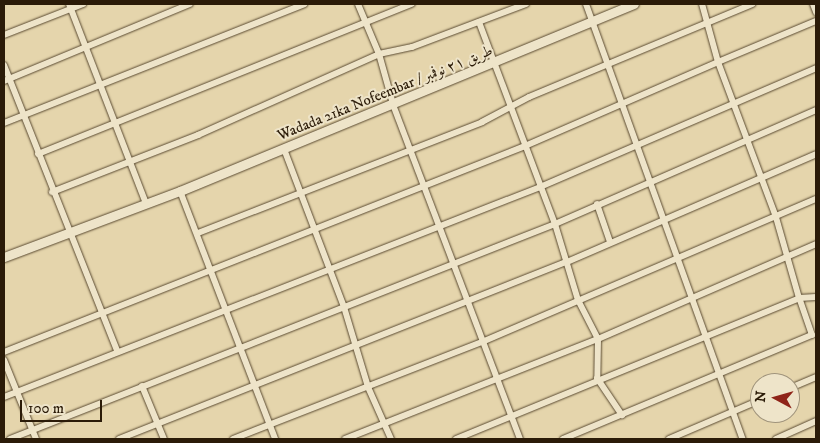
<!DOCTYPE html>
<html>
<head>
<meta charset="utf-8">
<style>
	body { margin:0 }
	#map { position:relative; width:820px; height:443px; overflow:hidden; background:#e5d5ac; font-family:"IM FELL DW Pica",Amiri,serif }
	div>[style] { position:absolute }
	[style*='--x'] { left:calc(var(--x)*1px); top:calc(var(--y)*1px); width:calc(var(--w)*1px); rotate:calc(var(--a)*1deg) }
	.roads { filter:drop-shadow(0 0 1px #5a4a31) drop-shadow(0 0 1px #5a4a31) }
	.street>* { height:6px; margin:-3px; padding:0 3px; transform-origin:3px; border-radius:3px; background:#eee4c9 }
	.secondary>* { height:9px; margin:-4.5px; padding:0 4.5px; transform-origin:4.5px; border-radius:4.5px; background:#eee4c9 }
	span { translate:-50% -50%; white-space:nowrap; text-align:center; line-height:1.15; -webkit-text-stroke:4px #eee4c9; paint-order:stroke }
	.street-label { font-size:15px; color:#2b1b08 }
	.frame { position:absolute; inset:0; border:5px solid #2b1b08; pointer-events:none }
	.north { position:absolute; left:750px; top:373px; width:50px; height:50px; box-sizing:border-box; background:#eee4c9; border:1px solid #a0947c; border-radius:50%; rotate:276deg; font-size:14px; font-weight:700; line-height:20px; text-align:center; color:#2b1b08 }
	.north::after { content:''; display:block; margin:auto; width:18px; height:22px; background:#8f2418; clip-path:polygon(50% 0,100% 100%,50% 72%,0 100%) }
	.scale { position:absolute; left:20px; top:400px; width:82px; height:22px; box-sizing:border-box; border:2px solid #2b1b08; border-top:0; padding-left:6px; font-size:15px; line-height:18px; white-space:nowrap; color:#2b1b08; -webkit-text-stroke:4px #eee4c9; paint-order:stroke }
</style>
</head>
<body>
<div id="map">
	<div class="roads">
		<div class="street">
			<div style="--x:69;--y:4;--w:214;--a:68.9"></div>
			<div style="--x:586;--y:4;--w:462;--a:70.2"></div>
			<div style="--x:813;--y:4;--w:9;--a:69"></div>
			<div style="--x:479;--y:22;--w:216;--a:69.4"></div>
			<div style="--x:555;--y:224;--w:79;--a:73.2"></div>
			<div style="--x:578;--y:300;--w:44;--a:62.9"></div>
			<div style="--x:598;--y:339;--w:39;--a:91"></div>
			<div style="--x:597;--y:378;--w:45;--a:56"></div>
			<div style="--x:4;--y:35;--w:85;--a:-21.4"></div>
			<div style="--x:4;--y:65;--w:308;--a:68.4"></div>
			<div style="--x:4;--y:81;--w:201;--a:-22.5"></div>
			<div style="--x:4;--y:123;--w:323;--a:-21.6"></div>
			<div style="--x:284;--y:149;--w:169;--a:69.2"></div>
			<div style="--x:344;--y:307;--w:84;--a:73.3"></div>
			<div style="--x:368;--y:387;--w:57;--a:66.1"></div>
			<div style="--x:38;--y:154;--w:403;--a:-21.9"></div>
			<div style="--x:180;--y:191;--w:266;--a:69"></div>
			<div style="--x:52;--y:192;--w:157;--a:-21.3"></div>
			<div style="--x:198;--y:135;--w:198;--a:-24.1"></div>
			<div style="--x:379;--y:54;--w:54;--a:-112.8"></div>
			<div style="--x:597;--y:204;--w:40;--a:71.1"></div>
			<div style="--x:198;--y:233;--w:305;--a:-21.3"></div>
			<div style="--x:482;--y:122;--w:53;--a:-28"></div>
			<div style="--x:529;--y:97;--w:242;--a:-22.6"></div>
			<div style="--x:4;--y:352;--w:560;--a:-21.57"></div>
			<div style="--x:525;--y:146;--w:210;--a:-23.5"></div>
			<div style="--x:718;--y:62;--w:60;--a:-105.4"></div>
			<div style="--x:4;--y:360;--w:85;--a:67.9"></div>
			<div style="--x:142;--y:386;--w:57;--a:67.5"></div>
			<div style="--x:790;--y:388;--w:28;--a:-23"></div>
			<div style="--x:4;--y:397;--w:576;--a:-21.39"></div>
			<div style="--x:540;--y:187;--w:301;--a:-23.3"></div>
			<div style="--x:10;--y:439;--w:586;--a:-21.53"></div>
			<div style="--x:555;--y:224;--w:285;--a:-23.6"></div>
			<div style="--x:119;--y:439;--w:482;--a:-21.6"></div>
			<div style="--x:567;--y:262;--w:271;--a:-23.4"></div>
			<div style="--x:233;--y:439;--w:267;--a:-21.3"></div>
			<div style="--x:482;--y:342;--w:363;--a:-23.2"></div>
			<div style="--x:345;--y:439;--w:272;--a:-21.6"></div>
			<div style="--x:598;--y:339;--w:238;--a:-23.5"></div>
			<div style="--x:456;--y:439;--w:371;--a:-22.3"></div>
			<div style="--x:799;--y:298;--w:84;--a:-105.9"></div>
			<div style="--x:776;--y:217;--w:165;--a:-110.5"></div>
			<div style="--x:718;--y:62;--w:106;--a:-22.7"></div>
			<div style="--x:520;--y:439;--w:358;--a:-110.8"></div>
			<div style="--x:393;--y:104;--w:52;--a:-105.6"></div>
			<div style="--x:379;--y:54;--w:34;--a:-12"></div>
			<div style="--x:412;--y:47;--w:122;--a:-20.7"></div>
			<div style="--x:563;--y:439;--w:270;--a:-22.7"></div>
			<div style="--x:812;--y:335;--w:39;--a:-109"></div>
			<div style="--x:799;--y:298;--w:17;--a:-3"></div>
			<div style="--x:669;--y:439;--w:99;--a:-23.2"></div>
			<div style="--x:776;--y:439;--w:44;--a:-24.2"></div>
		</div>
		<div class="secondary">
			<div style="--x:4;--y:257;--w:188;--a:-20.6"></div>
			<div style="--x:180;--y:191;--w:491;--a:-22.4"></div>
		</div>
	</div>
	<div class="street-label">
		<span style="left:385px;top:93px;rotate:-22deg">Wadada 21ka Nofeembar / طريق ٢١ نوفمبر</span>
	</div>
	<div class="frame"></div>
	<div class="north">N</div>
	<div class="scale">100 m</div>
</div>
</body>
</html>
